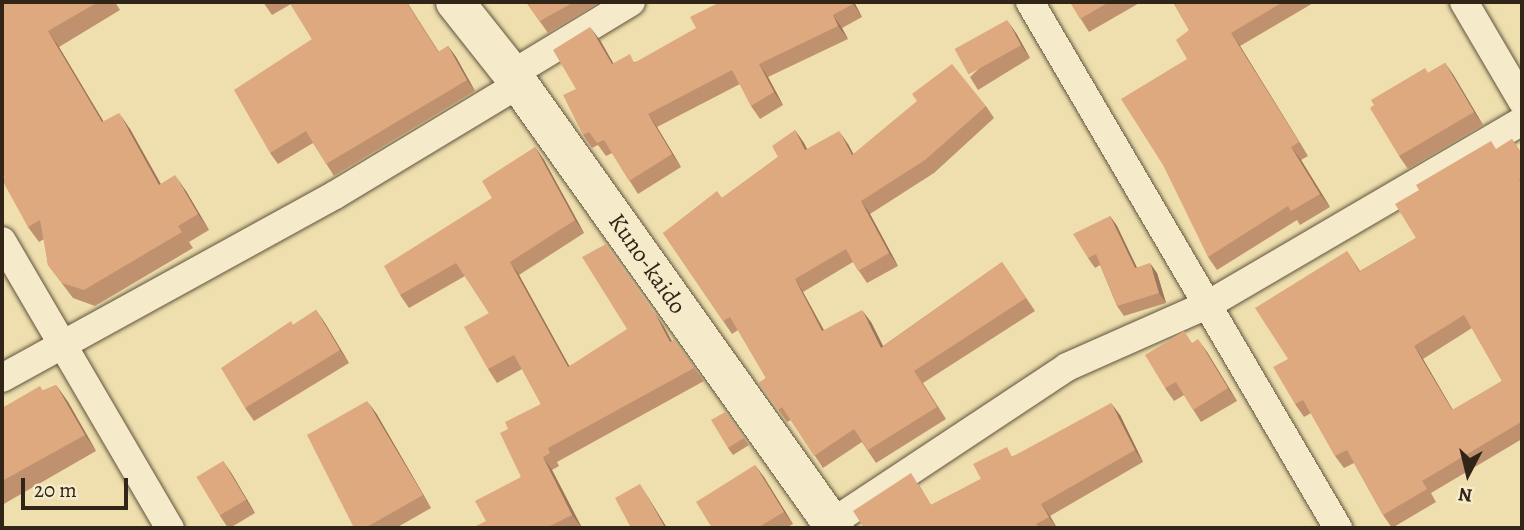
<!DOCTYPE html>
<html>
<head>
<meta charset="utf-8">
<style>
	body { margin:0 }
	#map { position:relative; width:1524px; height:530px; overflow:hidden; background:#efdfae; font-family:Alegreya,serif }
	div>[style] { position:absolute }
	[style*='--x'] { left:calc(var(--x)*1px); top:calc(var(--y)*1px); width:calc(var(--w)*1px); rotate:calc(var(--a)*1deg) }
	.roads { filter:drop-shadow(0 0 2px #60543d) drop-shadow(0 0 2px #60543d) }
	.street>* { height:28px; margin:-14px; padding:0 14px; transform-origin:14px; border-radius:14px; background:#f5eaca }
	.secondary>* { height:38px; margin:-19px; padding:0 19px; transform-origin:19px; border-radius:19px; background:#f5eaca }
	.wall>* { inset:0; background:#c0916e }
	.shaded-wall>* { inset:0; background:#9c765a }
	.building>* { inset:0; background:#dfa980; transform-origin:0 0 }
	span { translate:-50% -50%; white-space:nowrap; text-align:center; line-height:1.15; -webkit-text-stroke:5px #f5eaca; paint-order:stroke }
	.street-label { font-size:24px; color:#312517 }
	.frame { position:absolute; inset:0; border:4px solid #312517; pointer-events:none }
	.north { position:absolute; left:1433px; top:439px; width:70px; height:70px; -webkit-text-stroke:5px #f5eaca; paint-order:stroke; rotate:187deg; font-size:19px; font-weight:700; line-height:28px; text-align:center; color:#312517 }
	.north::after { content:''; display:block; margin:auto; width:24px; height:32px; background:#312517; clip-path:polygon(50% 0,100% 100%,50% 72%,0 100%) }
	.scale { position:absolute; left:21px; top:478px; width:107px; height:32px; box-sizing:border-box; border:4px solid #312517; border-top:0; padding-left:9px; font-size:21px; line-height:24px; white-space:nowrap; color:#312517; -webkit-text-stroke:5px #f5eaca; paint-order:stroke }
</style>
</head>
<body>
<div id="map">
	<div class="roads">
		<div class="street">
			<div style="--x:1030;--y:2;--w:610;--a:59.65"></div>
			<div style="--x:1464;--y:2;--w:115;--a:59.6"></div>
			<div style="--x:512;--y:74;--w:139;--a:-31.2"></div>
			<div style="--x:2;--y:241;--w:333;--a:59.7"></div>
			<div style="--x:2;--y:378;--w:380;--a:-28.8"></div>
			<div style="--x:335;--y:195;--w:215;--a:-31.1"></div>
			<div style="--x:824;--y:528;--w:291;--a:-33.5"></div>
			<div style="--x:1067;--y:367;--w:155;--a:-23.9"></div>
			<div style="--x:1209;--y:304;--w:363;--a:-30.3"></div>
		</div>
		<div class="secondary">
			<div style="--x:455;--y:2;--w:92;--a:51.6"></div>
			<div style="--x:512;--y:74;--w:557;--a:54.57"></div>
		</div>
	</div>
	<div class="wall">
		<div style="clip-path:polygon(2px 2px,115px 2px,120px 10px,59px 47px,104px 122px,130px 129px,161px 184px,186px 191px,209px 230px,189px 242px,193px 248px,95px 306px,73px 298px,48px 265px,44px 239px,39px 242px,28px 227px,5px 177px)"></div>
		<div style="clip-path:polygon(263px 2px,407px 2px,439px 52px,448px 46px,456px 57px,475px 91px,334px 176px,313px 143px,278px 164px,270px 153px,312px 39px,291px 4px,272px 15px)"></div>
		<div style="clip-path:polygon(526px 2px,601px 2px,548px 33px)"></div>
		<div style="clip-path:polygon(854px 2px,862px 17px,842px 28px,848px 39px,768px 77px,783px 105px,760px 119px,751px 106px,740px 84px,657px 127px,681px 167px,638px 194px,612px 153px,606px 156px,598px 145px,592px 148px,583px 135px,576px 89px,600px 40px,613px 63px,635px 62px)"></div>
		<div style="clip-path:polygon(1070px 2px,1141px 2px,1089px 32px)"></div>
		<div style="clip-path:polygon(1173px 2px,1315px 2px,1240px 46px,1308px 156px,1301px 160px,1330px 207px,1300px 225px,1297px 220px,1217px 270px,1208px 257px,1187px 59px,1189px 30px)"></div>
		<div style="clip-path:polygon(1016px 33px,1030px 58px,978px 90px,970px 77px)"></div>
		<div style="clip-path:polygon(1445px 63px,1454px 76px,1483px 125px,1408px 169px,1399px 156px,1428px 73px)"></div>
		<div style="clip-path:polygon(986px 106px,994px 118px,934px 173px,870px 214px,898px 266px,867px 283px,853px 262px,803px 292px,824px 330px,871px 322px,883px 346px,1002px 262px,1035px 311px,923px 383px,946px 419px,876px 463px,862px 442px,823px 468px,791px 420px,787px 422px,759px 383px,766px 378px,738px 330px,732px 334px,663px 233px,722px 198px,778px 157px,795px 130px,807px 149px,848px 144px,853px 154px)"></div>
		<div style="clip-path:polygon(evenodd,1512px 139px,1522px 154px,1522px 439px,1431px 493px,1436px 502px,1392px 528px,1383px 515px,1354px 463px,1344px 468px,1335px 456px,1311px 413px,1304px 417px,1295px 404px,1288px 359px,1347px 251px,1360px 271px,1416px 238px,1497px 149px,1512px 139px,1472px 328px,1502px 381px,1453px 410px,1423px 359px,1472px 328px)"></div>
		<div style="clip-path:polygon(535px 147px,544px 160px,584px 233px,519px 275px,569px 366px,663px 325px,672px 341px,674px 340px,704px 381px,557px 462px,559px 466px,552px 470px,582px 528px,477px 528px,486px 521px,521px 477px,508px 429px,541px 404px,522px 369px,497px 383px,488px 369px,489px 313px,465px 276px,409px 308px,400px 295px,492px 198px)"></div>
		<div style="clip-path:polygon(1110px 216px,1117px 226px,1137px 268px,1157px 273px,1166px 303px,1124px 316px,1117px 306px,1100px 265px,1095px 268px,1088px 258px)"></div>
		<div style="clip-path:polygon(316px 310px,349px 363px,254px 421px,245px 408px,293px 325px)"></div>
		<div style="clip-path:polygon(1192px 343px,1207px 352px,1237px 401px,1201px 422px,1184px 395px,1174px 401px,1165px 388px)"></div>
		<div style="clip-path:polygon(56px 385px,68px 402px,96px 451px,2px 505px,2px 408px)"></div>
		<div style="clip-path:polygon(725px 412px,749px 445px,733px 455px,728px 448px)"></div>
		<div style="clip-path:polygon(376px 413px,431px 508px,396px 528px,354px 528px)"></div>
		<div style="clip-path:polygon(1120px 415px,1143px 462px,1050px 516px,1057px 528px,864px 528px,919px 485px,931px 505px,981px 479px,1013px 456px)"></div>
		<div style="clip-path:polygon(223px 461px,255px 513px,230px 528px,228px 528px,220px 516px)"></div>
		<div style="clip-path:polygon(755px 465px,793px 524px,786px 528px,712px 528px)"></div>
	</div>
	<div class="shaded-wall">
		<div style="clip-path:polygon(852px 2px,854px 2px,862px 17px)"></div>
		<div style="clip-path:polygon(833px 15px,842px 28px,848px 39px,838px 26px)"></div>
		<div style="clip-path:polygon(1007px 20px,1016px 33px,1030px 58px,1021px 45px)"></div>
		<div style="clip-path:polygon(590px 27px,600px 40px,621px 77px,612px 64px)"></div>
		<div style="clip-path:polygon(48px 31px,59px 47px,113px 138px,102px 122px)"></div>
		<div style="clip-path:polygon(1231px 33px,1240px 46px,1308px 156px,1299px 142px)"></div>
		<div style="clip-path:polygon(448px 46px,456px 57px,475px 91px,467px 80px)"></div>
		<div style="clip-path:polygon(1445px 63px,1454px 76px,1483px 125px,1474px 112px)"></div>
		<div style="clip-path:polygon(759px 64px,768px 77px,783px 105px,774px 92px)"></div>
		<div style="clip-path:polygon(119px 113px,130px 129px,170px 201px,159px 185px)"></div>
		<div style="clip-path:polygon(648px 114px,657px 127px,681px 167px,672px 154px)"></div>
		<div style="clip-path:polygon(795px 130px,804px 143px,814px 163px,805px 150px)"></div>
		<div style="clip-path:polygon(839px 131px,848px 144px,861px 168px,852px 155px)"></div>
		<div style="clip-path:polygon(535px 147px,544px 160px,584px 233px,575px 220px)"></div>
		<div style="clip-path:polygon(1291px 147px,1301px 160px,1330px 207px,1320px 194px)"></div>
		<div style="clip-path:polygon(175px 175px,186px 191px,209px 230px,198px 214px)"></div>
		<div style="clip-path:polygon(861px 201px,870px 214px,898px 266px,889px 253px)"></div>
		<div style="clip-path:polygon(1110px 216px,1117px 226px,1142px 278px,1135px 268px)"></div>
		<div style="clip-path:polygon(510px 262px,519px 275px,577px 380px,568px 367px)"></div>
		<div style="clip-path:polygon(1150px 263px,1157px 273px,1166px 303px,1159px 293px)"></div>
		<div style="clip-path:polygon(795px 279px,803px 292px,831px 344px,822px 331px)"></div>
		<div style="clip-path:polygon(316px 310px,325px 323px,349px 363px,340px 350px)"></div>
		<div style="clip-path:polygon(862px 310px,871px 322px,890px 360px,881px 348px)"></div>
		<div style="clip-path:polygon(654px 312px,663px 325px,679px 355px,670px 342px)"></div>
		<div style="clip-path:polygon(1198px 339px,1207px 352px,1237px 401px,1228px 388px)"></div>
		<div style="clip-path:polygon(1414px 346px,1423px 359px,1460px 423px,1452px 410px)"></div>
		<div style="clip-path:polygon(56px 385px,68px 402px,96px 451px,85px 435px)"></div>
		<div style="clip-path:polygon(367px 401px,376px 413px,431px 508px,423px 495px)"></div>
		<div style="clip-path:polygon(1111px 403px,1120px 415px,1143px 462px,1135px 450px)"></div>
		<div style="clip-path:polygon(543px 457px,552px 470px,582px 528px,572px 515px)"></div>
		<div style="clip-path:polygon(223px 461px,232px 474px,255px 513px,246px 500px)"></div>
		<div style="clip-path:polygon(755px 465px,764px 477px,793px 524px,784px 512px)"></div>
		<div style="clip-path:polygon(640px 484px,648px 497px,667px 528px,665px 528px)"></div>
		<div style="clip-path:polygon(1041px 504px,1050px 516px,1057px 528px,1049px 517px)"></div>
	</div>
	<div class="building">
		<div style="clip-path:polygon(2px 2px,98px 2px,48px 31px,102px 122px,119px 113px,159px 185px,175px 175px,198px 214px,178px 226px,182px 232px,84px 290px,62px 283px,48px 265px,40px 220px,28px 227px,2px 180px,2px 178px,5px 177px,2px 172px)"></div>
		<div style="clip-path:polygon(289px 2px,406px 2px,438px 52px,448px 46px,467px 80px,326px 164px,306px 131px,270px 153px,234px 90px,312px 39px)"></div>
		<div style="clip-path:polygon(526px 2px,574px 2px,540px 21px)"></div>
		<div style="clip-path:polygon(720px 2px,852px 2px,853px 4px,833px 15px,838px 26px,759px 64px,774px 92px,751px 106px,732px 70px,648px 114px,672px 154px,629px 181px,604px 140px,597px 143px,589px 132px,583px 135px,563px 95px,576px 89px,553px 50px,590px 27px,612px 64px,630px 54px,634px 63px,696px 28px,690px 17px)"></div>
		<div style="clip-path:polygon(1070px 2px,1109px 2px,1080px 19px)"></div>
		<div style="clip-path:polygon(1173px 2px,1283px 2px,1231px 33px,1299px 142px,1291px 147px,1320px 194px,1291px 211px,1288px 206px,1208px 257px,1163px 165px,1121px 99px,1187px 59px,1176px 40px,1189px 30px)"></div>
		<div style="left:1007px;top:20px;width:29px;height:60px;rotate:61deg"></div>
		<div style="clip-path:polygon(1445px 63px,1474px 112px,1399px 156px,1370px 108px,1374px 105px,1371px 100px,1425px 68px,1428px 73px)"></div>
		<div style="clip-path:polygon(952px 64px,986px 106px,925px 160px,861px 201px,889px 253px,858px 271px,846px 249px,795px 279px,822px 331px,862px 310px,881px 348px,1002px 262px,1026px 298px,914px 371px,937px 407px,868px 450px,854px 429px,814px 456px,782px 407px,778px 410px,759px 383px,766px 378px,730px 317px,723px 321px,663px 233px,717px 191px,722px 198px,778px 157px,772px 146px,795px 130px,805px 150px,839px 131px,852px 155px,917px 101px,912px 94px)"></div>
		<div style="clip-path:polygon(evenodd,1512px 139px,1522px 155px,1522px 178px,1519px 180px,1522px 185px,1522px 424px,1521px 422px,1422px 481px,1427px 489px,1383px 515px,1347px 450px,1335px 456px,1303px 400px,1295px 404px,1273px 367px,1288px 359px,1255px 308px,1347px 251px,1359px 272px,1416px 238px,1395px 204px,1419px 190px,1416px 185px,1491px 141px,1496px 149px,1512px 139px,1464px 315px,1502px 381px,1452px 410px,1414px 346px,1464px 315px)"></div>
		<div style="clip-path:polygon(535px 147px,575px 220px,510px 262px,568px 367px,627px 329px,582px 257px,606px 244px,654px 312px,670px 342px,674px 340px,694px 368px,548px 448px,550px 453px,543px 457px,572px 515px,546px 528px,477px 528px,476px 526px,486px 521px,475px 501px,521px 477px,500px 433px,508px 429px,505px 422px,541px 404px,514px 355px,488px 369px,464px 327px,489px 313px,456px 263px,400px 295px,384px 266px,492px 198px,482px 181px)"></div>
		<div style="clip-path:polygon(1110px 216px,1135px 268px,1150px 263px,1159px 293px,1117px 306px,1096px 254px,1088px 258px,1073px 234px)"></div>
		<div style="clip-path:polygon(316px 310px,340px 350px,245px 408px,221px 368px,291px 321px,293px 325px)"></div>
		<div style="clip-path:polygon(1184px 331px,1192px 343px,1198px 339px,1228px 388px,1193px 410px,1176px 382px,1165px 388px,1145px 355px)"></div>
		<div style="clip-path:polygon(56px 385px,85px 435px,2px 481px,2px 408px,40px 386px,43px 391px)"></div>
		<div style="clip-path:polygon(367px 401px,423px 495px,365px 528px,354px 528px,307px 435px)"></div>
		<div style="clip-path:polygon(1111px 403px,1135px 450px,1041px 504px,1049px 517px,1036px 524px,1039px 528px,864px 528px,853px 511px,911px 473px,931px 505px,981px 479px,973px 464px,1007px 447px,1012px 457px)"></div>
		<div style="clip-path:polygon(725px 412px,744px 438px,728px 448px,711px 420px)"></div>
		<div style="left:223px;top:461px;width:45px;height:31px;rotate:59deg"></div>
		<div style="clip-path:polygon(755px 465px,784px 512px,757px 528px,712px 528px,696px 502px)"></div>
		<div style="clip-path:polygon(640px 484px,665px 528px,631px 528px,615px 498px)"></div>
	</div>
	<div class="street-label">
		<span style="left:647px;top:264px;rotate:55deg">Kuno-kaido</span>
	</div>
	<div class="frame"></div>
	<div class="north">N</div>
	<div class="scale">20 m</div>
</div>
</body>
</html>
